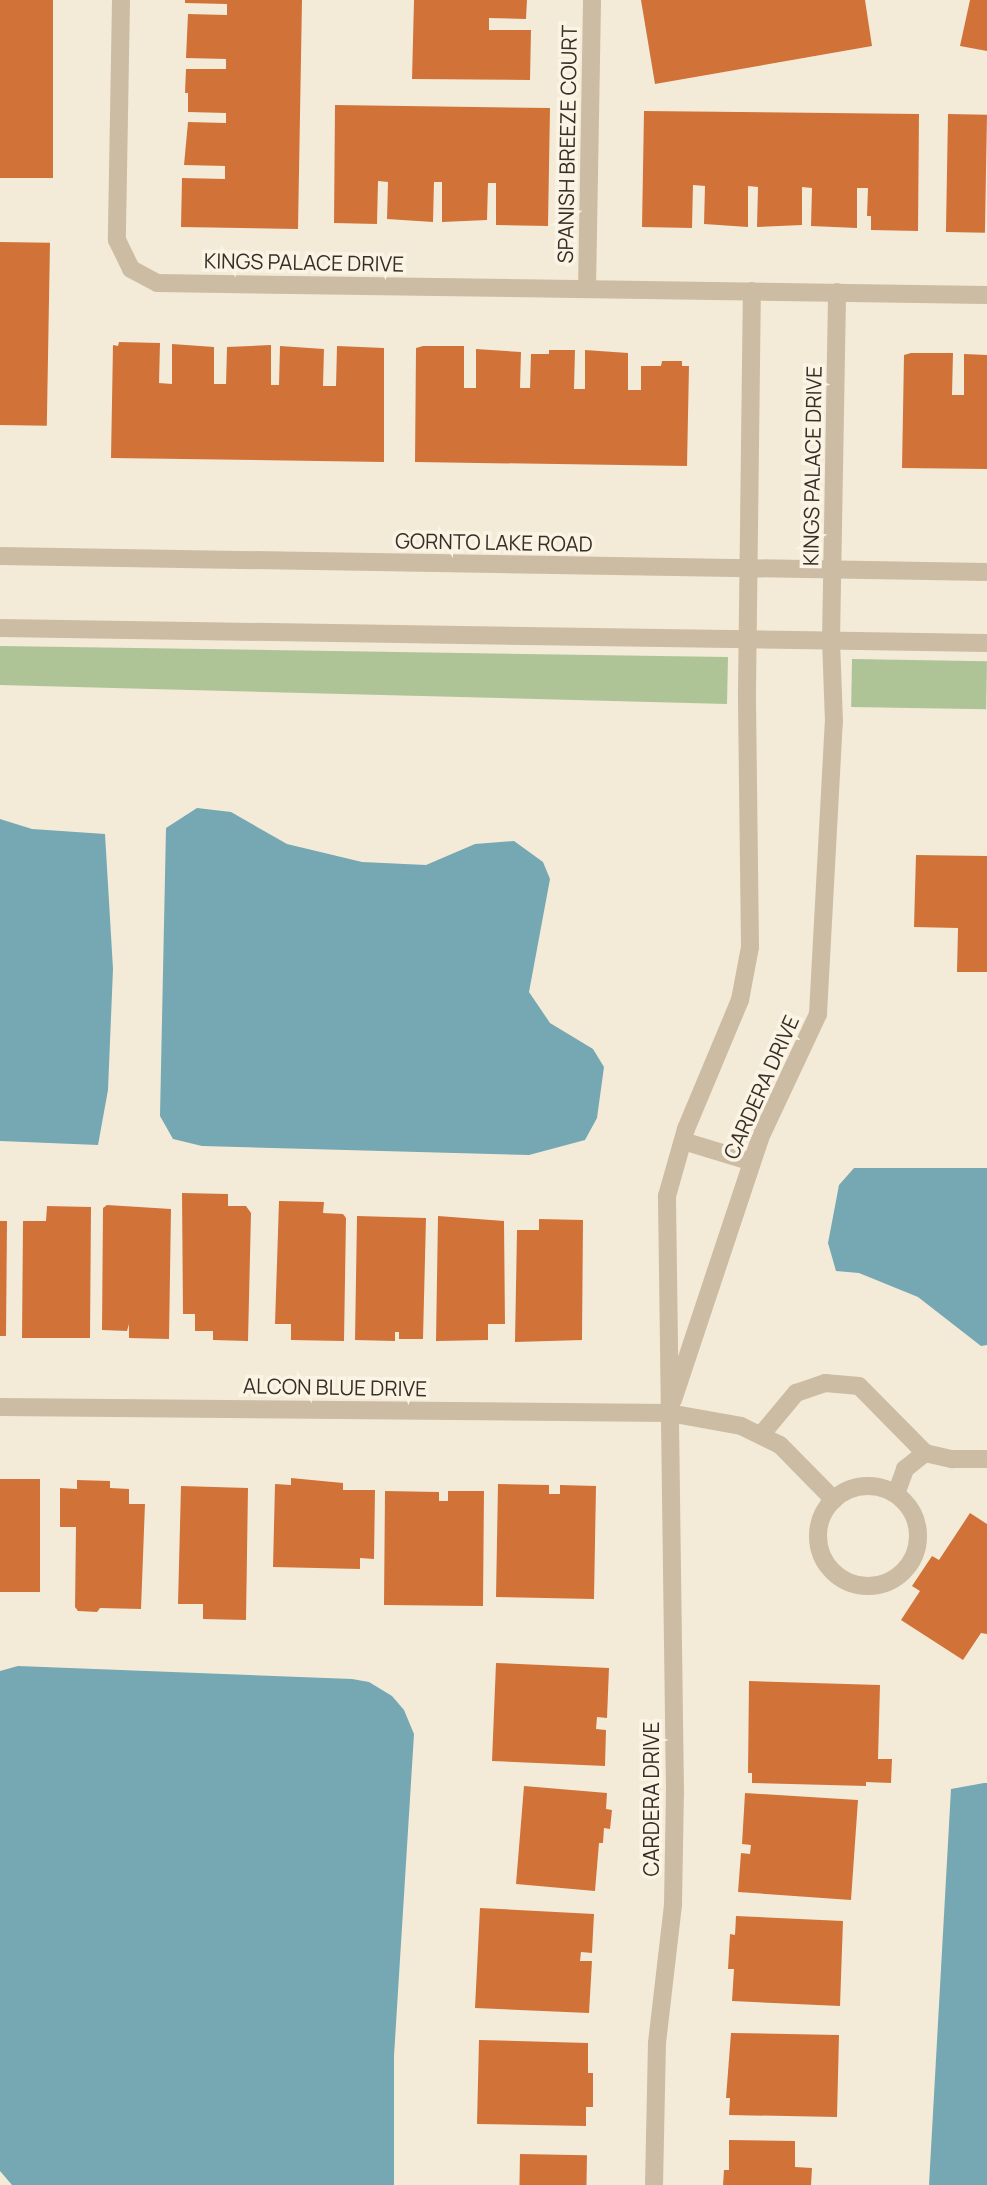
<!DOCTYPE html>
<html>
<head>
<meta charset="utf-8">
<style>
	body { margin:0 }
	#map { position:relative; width:987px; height:2185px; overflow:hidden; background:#f3ebd8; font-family:Manrope,sans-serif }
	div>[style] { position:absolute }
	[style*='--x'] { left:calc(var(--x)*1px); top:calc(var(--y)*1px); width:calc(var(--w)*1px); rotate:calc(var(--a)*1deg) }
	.green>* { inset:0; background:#aec497; transform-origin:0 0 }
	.water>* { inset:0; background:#75a8b3 }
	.building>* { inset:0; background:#d17339; transform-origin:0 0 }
	.service>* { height:18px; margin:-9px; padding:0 9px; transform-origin:9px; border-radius:9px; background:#ccbca3 }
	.service>.ring { margin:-9px; padding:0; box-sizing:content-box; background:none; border:18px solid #ccbca3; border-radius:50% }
	.minor>* { height:18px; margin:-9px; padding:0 9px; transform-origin:9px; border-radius:9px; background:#ccbca3 }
	.tertiary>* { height:18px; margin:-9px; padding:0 9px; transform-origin:9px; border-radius:9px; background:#ccbca3 }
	span { translate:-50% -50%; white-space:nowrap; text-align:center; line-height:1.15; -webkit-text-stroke:7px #fbf4e5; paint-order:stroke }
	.street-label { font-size:21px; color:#372e26 }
</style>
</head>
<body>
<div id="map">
	<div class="green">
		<div style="clip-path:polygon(0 646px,728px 657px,727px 704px,0 685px)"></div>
		<div style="left:852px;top:659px;width:135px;height:48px;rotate:1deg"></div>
	</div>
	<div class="water">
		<div style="clip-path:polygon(197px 808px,231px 812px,287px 844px,362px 862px,426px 865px,475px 844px,514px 841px,543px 862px,550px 879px,529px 992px,550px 1023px,593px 1049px,604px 1067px,597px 1118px,585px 1140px,529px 1155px,202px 1146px,173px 1139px,160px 1116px,166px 828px)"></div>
		<div style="clip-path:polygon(0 819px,32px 829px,105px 834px,113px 969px,108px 1090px,98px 1145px,0 1141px)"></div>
		<div style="clip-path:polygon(854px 1168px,987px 1168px,987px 1345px,981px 1346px,918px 1297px,859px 1273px,836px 1271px,828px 1243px,839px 1185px)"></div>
		<div style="clip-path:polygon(18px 1666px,352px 1679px,369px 1682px,392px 1696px,404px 1710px,414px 1734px,394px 2056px,394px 2185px,12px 2185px,0 2171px,0 1671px)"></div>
		<div style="clip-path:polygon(984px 1783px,987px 1783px,987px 2185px,929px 2185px,951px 1789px)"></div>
	</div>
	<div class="building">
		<div style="left:0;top:0;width:53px;height:178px"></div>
		<div style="clip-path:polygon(185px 0,302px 0,298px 229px,181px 227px,182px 178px,225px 179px,225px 166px,184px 165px,188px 122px,226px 123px,226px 113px,188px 112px,188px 93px,185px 93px,186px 69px,226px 69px,226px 59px,186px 58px,188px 14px,227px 15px,227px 4px,185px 3px)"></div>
		<div style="clip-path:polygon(414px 0,527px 0,526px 19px,489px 18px,489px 30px,531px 30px,530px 80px,412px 79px)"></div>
		<div style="clip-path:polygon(641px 0,865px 0,872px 46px,655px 84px)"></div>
		<div style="clip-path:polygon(970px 0,987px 0,987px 51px,960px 46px)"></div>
		<div style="clip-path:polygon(335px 105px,550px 108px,548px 226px,496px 225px,496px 183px,488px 183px,487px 220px,442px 222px,442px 182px,434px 182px,433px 222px,387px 219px,388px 182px,378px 181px,377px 224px,334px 223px)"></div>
		<div style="clip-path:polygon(644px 111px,919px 114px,918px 231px,871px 230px,871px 216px,867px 216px,868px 188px,857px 188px,857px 228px,811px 226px,812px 188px,802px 187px,802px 225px,757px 227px,758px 187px,748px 186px,748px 227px,704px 224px,705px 186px,693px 185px,692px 228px,642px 227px)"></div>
		<div style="left:948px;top:114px;width:39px;height:118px;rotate:1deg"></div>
		<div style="left:0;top:242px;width:50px;height:183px;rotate:1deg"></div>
		<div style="clip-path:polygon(119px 342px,160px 343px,159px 383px,172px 384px,172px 344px,214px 347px,214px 384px,226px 384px,227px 347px,271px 345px,271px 385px,279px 385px,280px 346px,324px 349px,323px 386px,336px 386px,337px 346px,384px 348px,384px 462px,111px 458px,113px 345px,118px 346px)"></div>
		<div style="clip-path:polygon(423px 346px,464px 346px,464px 388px,476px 388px,476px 349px,521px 352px,520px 388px,530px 388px,531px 354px,549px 354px,549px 350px,575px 350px,574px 389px,585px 389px,585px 350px,628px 353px,628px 390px,641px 390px,641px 366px,661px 366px,662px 361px,682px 361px,682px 366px,689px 366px,687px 466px,415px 462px,416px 348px)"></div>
		<div style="clip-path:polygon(911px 353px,953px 353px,952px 395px,964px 395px,964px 354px,987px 355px,987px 469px,902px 468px,904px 355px)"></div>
		<div style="clip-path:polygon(916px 855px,987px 856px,987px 972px,957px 972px,958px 928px,914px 927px)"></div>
		<div style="clip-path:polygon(182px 1193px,228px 1194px,228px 1206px,246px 1206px,251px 1213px,248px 1341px,213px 1340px,213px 1331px,195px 1331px,195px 1314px,183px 1314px)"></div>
		<div style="clip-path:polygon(279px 1201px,324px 1202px,323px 1213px,343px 1214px,346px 1218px,344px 1341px,291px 1340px,291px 1324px,275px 1324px)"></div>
		<div style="clip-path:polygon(107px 1205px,171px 1209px,169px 1339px,129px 1338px,129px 1324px,127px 1331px,102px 1330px,103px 1208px)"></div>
		<div style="clip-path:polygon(47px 1206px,91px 1207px,90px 1338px,22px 1338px,23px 1221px,46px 1221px)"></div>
		<div style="clip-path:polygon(357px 1216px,426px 1218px,423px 1339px,399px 1339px,399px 1332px,395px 1332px,395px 1341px,355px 1340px)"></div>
		<div style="clip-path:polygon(438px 1216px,504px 1221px,505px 1324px,488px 1324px,488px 1340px,436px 1341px)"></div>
		<div style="clip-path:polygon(539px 1219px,583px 1220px,582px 1340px,515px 1342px,517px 1230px,539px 1230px)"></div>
		<div style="clip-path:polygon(0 1221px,7px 1221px,6px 1336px,0 1336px)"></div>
		<div style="clip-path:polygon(291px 1478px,343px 1483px,343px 1490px,375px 1490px,374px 1559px,360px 1558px,360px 1569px,273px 1567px,275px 1484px,291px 1485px)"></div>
		<div style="left:0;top:1479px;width:40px;height:113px"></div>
		<div style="clip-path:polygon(77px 1480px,110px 1481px,110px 1488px,129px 1489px,129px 1504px,145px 1504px,141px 1609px,100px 1608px,97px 1612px,78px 1611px,75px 1607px,76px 1527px,60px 1527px,60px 1488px,77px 1489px)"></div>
		<div style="clip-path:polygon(498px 1484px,549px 1485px,549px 1494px,560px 1494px,560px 1485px,596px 1486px,594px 1599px,496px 1597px)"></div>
		<div style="clip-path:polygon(181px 1486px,248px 1488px,246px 1620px,203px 1619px,203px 1604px,178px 1604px)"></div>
		<div style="clip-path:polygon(385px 1491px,439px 1492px,439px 1501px,448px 1501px,448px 1491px,484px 1491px,483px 1606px,384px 1605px)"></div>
		<div style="clip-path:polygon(970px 1513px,987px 1524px,987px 1634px,981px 1633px,963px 1660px,901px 1620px,920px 1591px,912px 1586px,932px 1556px,939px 1560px)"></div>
		<div style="clip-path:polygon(496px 1663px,609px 1668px,607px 1718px,597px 1717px,596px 1729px,606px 1730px,605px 1766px,492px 1761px)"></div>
		<div style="clip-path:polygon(749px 1681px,880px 1685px,878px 1759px,892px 1759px,891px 1783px,866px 1782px,866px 1786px,752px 1783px,752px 1773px,748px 1773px)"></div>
		<div style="clip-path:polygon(524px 1786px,607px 1793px,606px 1809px,612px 1810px,610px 1829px,604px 1828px,603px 1843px,599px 1843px,595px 1891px,516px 1884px)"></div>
		<div style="clip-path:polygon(745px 1793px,858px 1800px,851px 1900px,738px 1892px,741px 1853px,750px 1854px,751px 1845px,742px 1844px)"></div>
		<div style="clip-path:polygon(480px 1908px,594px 1914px,592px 1953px,581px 1952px,580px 1961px,592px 1961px,589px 2013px,475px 2008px)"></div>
		<div style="clip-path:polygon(736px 1916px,843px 1921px,840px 2006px,732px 2001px,734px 1969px,728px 1969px,730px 1934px,735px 1935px)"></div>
		<div style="clip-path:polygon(731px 2033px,839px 2035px,837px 2117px,729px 2115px,730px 2098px,726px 2098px)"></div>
		<div style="clip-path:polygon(479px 2040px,588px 2043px,588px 2073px,593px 2073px,593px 2107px,586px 2107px,586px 2126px,477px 2124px)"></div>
		<div style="clip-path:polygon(729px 2140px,795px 2141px,795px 2167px,812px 2168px,811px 2185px,723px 2185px,724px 2170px,729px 2170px)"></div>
		<div style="left:520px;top:2154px;width:67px;height:31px;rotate:1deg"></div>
	</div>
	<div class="service">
		<div style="--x:669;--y:1413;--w:73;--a:10.2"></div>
		<div style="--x:741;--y:1426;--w:43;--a:26"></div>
		<div style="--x:780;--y:1445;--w:77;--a:45.5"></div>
		<div style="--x:761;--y:1435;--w:55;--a:-50.2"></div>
		<div style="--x:796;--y:1393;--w:31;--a:-19"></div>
		<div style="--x:825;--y:1383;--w:34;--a:5"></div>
		<div style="--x:859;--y:1386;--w:94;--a:45.4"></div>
		<div style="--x:925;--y:1453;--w:28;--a:13"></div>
		<div style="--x:952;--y:1459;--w:35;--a:0"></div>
		<div class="ring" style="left:818px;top:1486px;width:82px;height:82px"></div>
		<div style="--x:896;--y:1494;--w:27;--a:-70"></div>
		<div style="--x:905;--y:1469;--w:26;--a:-39"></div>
	</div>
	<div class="minor">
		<div style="--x:121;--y:0;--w:240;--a:91"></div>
		<div style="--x:117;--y:240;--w:32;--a:64"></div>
		<div style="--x:131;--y:269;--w:30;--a:28"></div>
		<div style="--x:157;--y:283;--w:830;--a:0.83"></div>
		<div style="--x:587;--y:289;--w:289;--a:-89"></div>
		<div style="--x:683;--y:1141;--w:72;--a:16.9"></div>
		<div style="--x:673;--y:1400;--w:276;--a:-71.6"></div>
		<div style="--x:760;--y:1138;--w:137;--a:-64.9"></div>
		<div style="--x:818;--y:1014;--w:292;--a:-86.9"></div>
		<div style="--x:834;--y:722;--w:81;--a:-92.1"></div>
		<div style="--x:831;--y:641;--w:349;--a:-89"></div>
		<div style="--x:0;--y:1407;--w:669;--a:0.51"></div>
		<div style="--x:654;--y:2185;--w:142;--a:-88.8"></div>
		<div style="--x:657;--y:2043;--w:140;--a:-83.4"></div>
		<div style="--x:673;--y:1904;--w:111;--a:-89"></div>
		<div style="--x:675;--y:1793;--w:597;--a:-90.77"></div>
		<div style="--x:667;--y:1196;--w:70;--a:-74.2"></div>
		<div style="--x:686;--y:1129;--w:140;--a:-67.3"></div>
		<div style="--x:740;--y:1000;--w:54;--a:-79.3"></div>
		<div style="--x:750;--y:947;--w:256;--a:-90.7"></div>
		<div style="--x:747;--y:691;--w:400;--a:-89.3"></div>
	</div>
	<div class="tertiary">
		<div style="--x:0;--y:556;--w:987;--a:0.93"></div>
		<div style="--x:0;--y:628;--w:987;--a:0.87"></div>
	</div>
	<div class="street-label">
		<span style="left:567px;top:144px;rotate:-89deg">SPANISH BREEZE COURT</span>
		<span style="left:304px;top:262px;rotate:1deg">KINGS PALACE DRIVE</span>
		<span style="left:812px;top:466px;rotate:-89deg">KINGS PALACE DRIVE</span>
		<span style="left:494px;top:542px;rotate:1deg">GORNTO LAKE ROAD</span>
		<span style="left:761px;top:1087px;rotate:-66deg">CARDERA DRIVE</span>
		<span style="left:335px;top:1387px;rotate:1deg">ALCON BLUE DRIVE</span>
		<span style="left:651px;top:1799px;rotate:-90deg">CARDERA DRIVE</span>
	</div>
</div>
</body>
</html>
